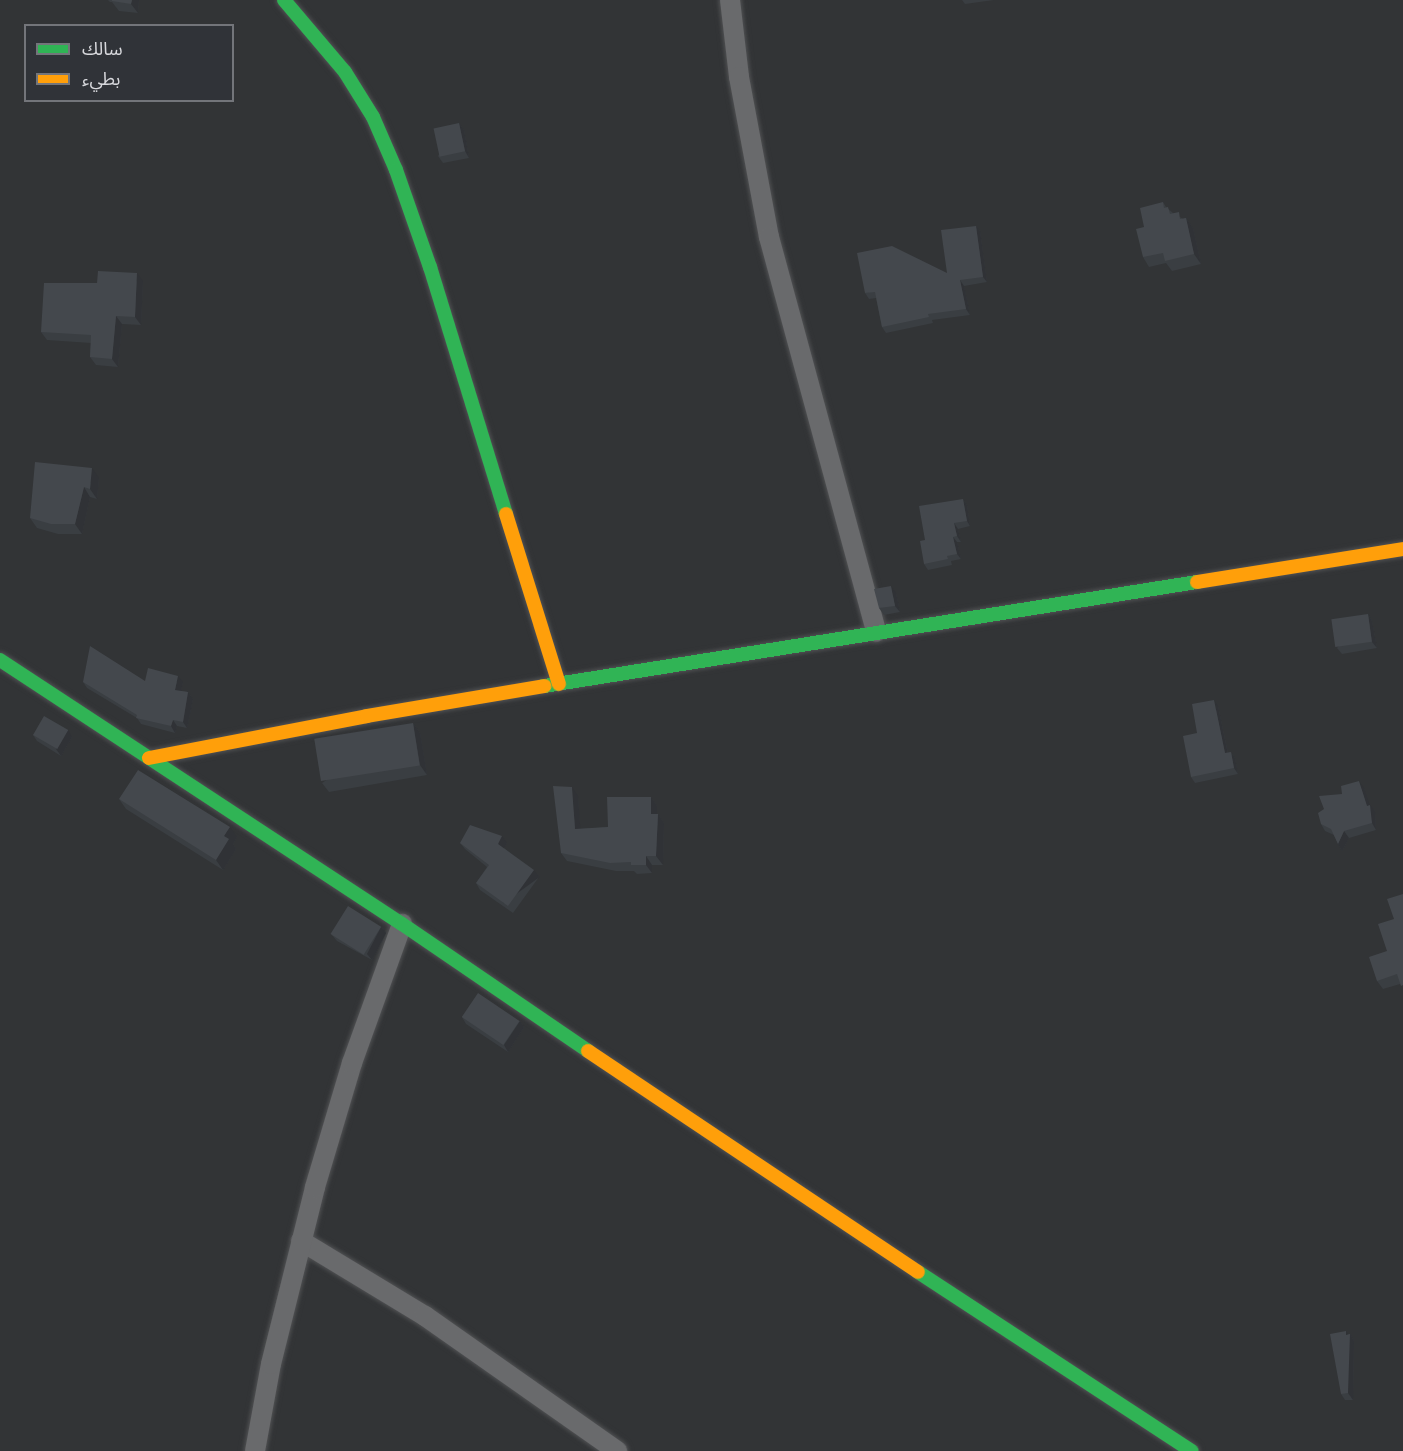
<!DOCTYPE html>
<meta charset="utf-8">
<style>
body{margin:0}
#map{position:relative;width:1403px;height:1451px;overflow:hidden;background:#323436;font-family:Bitter,"Noto Sans Arabic",serif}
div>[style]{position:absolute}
.roads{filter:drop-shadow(0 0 2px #505153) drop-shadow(0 0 2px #505153)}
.street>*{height:20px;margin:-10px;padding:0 10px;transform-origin:10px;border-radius:10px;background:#696a6c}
.fast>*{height:14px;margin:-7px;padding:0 7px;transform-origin:7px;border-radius:7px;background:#30b455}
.slow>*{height:14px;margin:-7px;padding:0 7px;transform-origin:7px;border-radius:7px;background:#ff9f0a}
.wall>*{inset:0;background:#3a3e42}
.shaded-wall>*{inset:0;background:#303236;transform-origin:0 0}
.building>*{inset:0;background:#44484d;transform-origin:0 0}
span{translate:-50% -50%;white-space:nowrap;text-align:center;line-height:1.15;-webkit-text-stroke:5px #303338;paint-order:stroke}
.legend{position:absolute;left:24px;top:24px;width:210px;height:78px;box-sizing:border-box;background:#303338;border:2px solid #73757a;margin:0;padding:8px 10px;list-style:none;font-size:18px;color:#d7d8dc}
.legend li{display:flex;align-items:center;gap:12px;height:30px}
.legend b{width:30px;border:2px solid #73757a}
</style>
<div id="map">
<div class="roads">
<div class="street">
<div style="left:730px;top:0;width:78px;rotate:83.3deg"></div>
<div style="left:739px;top:77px;width:163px;rotate:79.4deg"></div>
<div style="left:769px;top:237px;width:409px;rotate:74.8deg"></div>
<div style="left:301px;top:1241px;width:145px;rotate:31.2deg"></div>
<div style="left:425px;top:1316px;width:235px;rotate:35.1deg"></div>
<div style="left:255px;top:1451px;width:88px;rotate:-79.6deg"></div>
<div style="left:271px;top:1364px;width:182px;rotate:-76deg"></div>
<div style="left:315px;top:1187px;width:129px;rotate:-73.4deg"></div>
<div style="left:352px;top:1063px;width:148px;rotate:-70.2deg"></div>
</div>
<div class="fast">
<div style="left:284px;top:0;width:94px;rotate:49.7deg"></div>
<div style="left:345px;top:72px;width:53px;rotate:58.1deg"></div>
<div style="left:373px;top:117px;width:58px;rotate:66.5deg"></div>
<div style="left:396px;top:170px;width:103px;rotate:70.7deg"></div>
<div style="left:430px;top:267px;width:258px;rotate:72.9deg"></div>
<div style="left:0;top:660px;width:481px;rotate:33.3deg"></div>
<div style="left:402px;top:924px;width:225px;rotate:34.3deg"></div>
<div style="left:544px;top:686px;width:661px;rotate:-9.05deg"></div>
<div style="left:918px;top:1272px;width:327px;rotate:33.2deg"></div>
</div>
<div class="slow">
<div style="left:506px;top:514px;width:178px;rotate:72.7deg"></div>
<div style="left:1197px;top:582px;width:209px;rotate:-9.1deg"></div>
<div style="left:149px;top:758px;width:222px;rotate:-10.9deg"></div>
<div style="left:367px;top:716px;width:180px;rotate:-9.6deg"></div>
<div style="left:588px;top:1051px;width:397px;rotate:33.8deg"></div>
</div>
</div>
<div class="wall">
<div style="clip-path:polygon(108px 0,139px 0,138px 13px,119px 11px,112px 2px,110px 2px)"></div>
<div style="clip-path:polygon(962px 0,994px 0,965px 4px)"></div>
<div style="clip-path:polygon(459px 123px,464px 130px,469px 158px,443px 163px,438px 156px)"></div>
<div style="clip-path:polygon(1163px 202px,1166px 207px,1173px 213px,1183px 219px,1186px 218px,1193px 228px,1201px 264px,1172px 271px,1166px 263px,1149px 267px,1143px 257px,1144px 227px)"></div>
<div style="clip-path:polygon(976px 226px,980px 231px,987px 282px,964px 286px,970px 315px,932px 320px,933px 323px,886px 333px,882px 327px,876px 298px,869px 299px,865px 293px,947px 273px)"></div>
<div style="clip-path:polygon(143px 281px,141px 325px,122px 324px,118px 367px,96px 365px,90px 357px,91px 343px,47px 340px,41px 332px,97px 283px)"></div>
<div style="clip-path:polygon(99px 478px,97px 499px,90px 497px,82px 534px,58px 534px,37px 528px,30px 518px)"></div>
<div style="clip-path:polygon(963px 499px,967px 505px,970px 526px,958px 529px,961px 542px,957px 542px,961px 559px,951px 561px,952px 565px,928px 570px,924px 564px,925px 540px)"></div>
<div style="clip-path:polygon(896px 593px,900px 612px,884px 615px,879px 608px)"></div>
<div style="clip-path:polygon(1368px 614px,1372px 621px,1377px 648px,1342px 654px,1337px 648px)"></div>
<div style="clip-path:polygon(145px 681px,183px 682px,181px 691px,188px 692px,193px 699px,187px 728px,177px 726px,175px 733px,141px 724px,137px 718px,87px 688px,83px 682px)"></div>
<div style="clip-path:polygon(1218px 706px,1228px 753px,1231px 752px,1235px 758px,1238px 774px,1195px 783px,1191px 777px,1197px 733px)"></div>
<div style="clip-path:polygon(413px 723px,420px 733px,427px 775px,329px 792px,322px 783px)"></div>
<div style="clip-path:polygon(33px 735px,72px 737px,61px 756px,37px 741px)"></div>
<div style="clip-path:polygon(1364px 788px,1369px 805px,1375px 811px,1376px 830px,1349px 838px,1342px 851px,1338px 844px,1334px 835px,1325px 831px,1321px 824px,1324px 809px,1342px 794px)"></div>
<div style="clip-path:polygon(578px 796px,580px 829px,608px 827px,651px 797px,657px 806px,657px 814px,658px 814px,664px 823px,663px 865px,652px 865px,652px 873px,637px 874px,634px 871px,616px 871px,567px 861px,561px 853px)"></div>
<div style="clip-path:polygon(119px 799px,237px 837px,233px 844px,236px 849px,223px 870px,126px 809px)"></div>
<div style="clip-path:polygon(460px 843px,507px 843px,504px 848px,539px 877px,513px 913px,480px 890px,476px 883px,487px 867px,465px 849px)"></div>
<div style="clip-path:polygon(1403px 894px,1400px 984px,1383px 989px,1377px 981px,1387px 951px,1394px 919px)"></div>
<div style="clip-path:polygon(381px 927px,386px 933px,372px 960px,337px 941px,332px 935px)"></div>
<div style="clip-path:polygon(462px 1017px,520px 1021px,524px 1027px,508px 1052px,466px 1024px)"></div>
<div style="clip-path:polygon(1348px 1334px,1350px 1334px,1354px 1341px,1353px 1400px,1345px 1400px,1341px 1394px)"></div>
</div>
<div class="shaded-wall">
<div style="clip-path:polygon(132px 0,139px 0,138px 13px,131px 4px)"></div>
<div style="clip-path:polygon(459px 123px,464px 130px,469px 158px,465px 151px)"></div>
<div style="clip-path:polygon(1186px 218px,1193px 228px,1201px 264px,1194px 254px)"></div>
<div style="clip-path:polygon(976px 226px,980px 231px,987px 282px,983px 277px)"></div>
<div style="clip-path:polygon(137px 273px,143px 281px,141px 325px,135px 317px)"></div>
<div style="clip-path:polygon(960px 280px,964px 286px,970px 315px,966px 309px)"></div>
<div style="clip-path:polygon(116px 316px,122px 324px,118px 367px,112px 359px)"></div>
<div style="clip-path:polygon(92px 468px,99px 478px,97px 499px,90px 489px)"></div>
<div style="clip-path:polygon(84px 487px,90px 497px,82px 534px,75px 524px)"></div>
<div style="clip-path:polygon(963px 499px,967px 505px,970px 526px,967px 521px)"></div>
<div style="clip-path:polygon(954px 523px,958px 529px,961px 542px,957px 536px)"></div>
<div style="clip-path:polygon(953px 537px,957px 542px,961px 559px,957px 554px)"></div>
<div style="clip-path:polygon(891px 586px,896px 593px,900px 612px,895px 606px)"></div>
<div style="clip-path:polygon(1368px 614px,1372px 621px,1377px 648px,1372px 642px)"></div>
<div style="clip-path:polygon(178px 676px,183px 682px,180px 696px,175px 690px)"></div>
<div style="clip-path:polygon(188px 692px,193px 699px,187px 728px,183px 722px)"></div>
<div style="clip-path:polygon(1214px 700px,1218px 706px,1229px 759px,1225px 753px)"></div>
<div style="clip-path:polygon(173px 720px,177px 726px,175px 733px,171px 726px)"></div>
<div style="clip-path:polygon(413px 723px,420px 733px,427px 775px,420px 765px)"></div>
<div style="clip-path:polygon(68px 730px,72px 737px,61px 756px,56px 749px)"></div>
<div style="clip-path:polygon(1231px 752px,1235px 758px,1238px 774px,1234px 768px)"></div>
<div style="clip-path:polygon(1359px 781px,1364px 788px,1371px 809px,1370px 805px,1375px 811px,1376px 830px,1372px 823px)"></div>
<div style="clip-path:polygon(572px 787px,578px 796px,581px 838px,575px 829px)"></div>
<div style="clip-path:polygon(651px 797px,657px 806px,657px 823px,651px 814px)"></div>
<div style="clip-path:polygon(658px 814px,664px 823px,663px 865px,656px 856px)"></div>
<div style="clip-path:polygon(230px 827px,237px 837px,233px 844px,236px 849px,223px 870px,216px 860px,224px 836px)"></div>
<div style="clip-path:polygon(1344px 831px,1349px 838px,1342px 851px,1338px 844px)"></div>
<div style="clip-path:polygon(502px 836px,507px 843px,503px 850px,498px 844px)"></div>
<div style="clip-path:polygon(646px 856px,652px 865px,652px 873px,646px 865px)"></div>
<div style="left:534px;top:870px;width:9px;height:44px;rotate:54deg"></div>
<div style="clip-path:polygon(381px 927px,386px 933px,372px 960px,367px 954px)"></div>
<div style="clip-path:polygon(520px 1021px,524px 1027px,508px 1052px,504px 1045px)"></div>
<div style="clip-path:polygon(1346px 1331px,1350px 1337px,1350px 1334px,1354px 1341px,1353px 1400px,1348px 1393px)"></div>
</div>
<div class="building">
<div style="clip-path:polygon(112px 0,132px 0,131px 4px,112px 1px)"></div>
<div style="left:459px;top:123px;width:29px;height:26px;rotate:78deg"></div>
<div style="clip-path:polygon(1163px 202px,1164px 208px,1168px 207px,1170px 214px,1179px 212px,1180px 219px,1186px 218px,1194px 254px,1165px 261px,1163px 253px,1143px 257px,1136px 229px,1144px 227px,1140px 208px)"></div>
<div style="clip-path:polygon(976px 226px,983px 277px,960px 280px,966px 309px,928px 314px,929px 317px,882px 327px,875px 292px,865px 293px,857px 253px,892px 246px,947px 273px,941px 230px)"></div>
<div style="clip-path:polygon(98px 271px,137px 273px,135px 317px,116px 316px,112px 359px,90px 357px,91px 335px,41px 332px,44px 283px,97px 283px)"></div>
<div style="clip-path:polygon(35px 462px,92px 468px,90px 489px,84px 487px,75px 524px,51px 524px,30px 518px)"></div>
<div style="clip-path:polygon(963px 499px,967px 521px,954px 523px,957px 536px,953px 537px,957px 554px,947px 556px,948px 559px,924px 564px,920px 541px,925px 540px,919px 506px)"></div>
<div style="clip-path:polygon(891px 586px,895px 606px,879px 608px,874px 589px)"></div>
<div style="left:1368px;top:614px;width:28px;height:37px;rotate:82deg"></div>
<div style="clip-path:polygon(90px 646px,145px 681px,148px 668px,178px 676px,175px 690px,188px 692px,183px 722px,173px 720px,171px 726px,136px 718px,137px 715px,83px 682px)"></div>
<div style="clip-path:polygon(1214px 700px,1225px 753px,1231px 752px,1234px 768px,1191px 777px,1183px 736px,1197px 733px,1192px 704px)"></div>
<div style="left:44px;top:716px;width:28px;height:22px;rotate:30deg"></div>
<div style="left:413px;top:723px;width:43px;height:100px;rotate:81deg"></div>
<div style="clip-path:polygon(138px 770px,230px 827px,224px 836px,229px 839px,216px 860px,119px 799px)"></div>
<div style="clip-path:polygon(1359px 781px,1367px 806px,1370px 805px,1372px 823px,1344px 831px,1338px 844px,1331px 829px,1321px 824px,1318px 813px,1324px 809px,1319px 796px,1342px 794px,1341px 786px)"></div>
<div style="clip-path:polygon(553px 786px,572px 787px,575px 829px,608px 827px,607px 797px,651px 797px,651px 814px,658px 814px,656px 856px,646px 856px,646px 865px,631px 865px,631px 862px,610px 863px,561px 853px)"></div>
<div style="clip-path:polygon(470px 825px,502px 836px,498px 844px,534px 870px,508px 906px,476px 883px,489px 865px,460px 843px)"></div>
<div style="clip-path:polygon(1403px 894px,1403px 985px,1401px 986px,1397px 974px,1377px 981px,1369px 957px,1387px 951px,1378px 924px,1394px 919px,1387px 899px)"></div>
<div style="left:348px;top:906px;width:39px;height:33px;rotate:32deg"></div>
<div style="left:478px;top:993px;width:50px;height:29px;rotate:34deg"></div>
<div style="clip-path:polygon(1346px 1331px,1346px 1335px,1350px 1334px,1348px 1393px,1341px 1394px,1330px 1334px)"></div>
</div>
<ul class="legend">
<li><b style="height:8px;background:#30b455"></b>سالك</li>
<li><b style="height:8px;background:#ff9f0a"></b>بطيء</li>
</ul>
</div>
